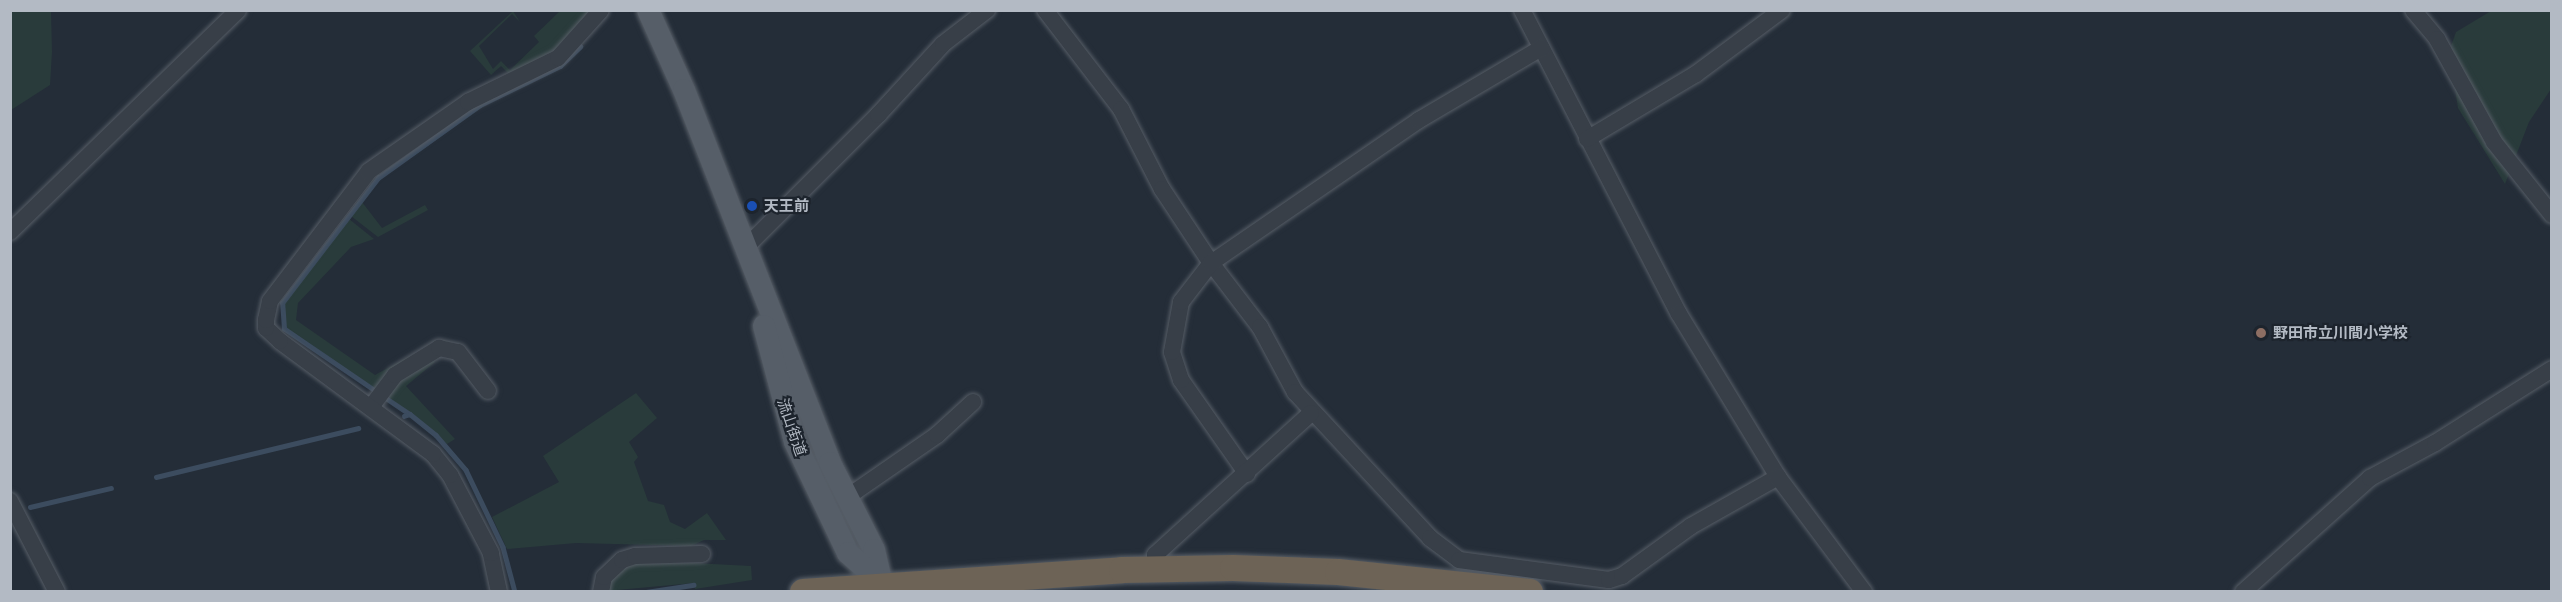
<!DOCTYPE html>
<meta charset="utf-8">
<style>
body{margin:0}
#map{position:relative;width:2562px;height:602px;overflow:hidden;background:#242d38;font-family:"Noto Sans","Noto Sans JP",sans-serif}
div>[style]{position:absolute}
.green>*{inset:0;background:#293b3b}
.stream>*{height:4.5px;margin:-2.25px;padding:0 2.25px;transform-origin:2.25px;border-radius:2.25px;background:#3c4c5f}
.roads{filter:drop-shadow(0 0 2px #565d66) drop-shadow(0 0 2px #565d66)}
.minor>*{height:16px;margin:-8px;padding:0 8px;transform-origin:8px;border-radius:8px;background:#383f48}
.major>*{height:22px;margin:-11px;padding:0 11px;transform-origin:11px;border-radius:11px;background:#565e68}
.highway>*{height:26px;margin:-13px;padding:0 13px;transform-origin:13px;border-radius:13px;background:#6d6356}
.dots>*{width:16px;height:16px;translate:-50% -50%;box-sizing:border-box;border:3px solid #1d242d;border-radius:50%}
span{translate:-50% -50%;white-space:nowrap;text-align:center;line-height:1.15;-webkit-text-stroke:4.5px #1d242d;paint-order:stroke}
.poi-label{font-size:15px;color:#b3bac4;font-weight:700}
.left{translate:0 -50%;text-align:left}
.street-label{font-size:15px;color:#b3bac4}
.frame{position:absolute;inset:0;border:12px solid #b3bac4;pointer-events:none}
</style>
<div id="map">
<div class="green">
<div style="clip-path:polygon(11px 10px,51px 11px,52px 52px,50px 85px,11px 110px)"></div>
<div style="clip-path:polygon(513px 11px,520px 22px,512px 14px,479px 46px,493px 69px,501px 61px,510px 70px,539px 42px,534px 36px,560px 11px,591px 11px,554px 54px,509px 74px,501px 66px,491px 75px,470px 51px)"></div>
<div style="clip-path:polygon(2491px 11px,2551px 11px,2551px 89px,2529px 122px,2505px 184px,2458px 108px,2449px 52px,2456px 32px)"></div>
<div style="clip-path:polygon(362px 202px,382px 228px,425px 205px,428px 210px,378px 237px,351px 216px)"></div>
<div style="clip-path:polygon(349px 219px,374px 239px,351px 247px,298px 303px,296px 320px,375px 375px,410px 356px,412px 359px,376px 389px,285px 329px,283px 304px)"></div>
<div style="clip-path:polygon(433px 359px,435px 362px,406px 386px,455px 439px,447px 444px,384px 394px,394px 380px)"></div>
<div style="clip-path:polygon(636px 393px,657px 418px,629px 442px,638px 457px,634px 462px,648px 501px,664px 505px,670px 522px,685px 529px,707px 513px,726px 540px,704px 540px,691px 546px,576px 543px,507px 549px,492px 517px,559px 482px,543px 456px)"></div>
<div style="clip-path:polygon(693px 563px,751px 566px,752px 580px,695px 589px,694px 583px,606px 591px,611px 575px,623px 564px)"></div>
</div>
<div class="stream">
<div style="left:375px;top:391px;width:110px;rotate:-145.7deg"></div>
<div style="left:284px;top:329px;width:26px;rotate:-94deg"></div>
<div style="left:282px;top:303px;width:158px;rotate:-52.5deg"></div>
<div style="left:378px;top:178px;width:125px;rotate:-35.6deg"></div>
<div style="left:480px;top:105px;width:89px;rotate:-26deg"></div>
<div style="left:560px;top:66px;width:28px;rotate:-44deg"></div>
<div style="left:383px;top:396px;width:32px;rotate:34deg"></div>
<div style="left:404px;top:416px;width:6px;rotate:-18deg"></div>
<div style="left:410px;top:414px;width:33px;rotate:39deg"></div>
<div style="left:436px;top:435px;width:46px;rotate:49.4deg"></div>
<div style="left:466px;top:470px;width:85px;rotate:64.3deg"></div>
<div style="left:503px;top:547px;width:47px;rotate:75.1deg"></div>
<div style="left:156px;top:477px;width:208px;rotate:-13.6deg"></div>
<div style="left:30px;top:507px;width:83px;rotate:-13.2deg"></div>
<div style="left:646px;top:592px;width:48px;rotate:-8.5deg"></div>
</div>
<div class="roads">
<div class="minor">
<div style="left:1045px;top:10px;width:125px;rotate:52.5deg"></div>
<div style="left:1121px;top:109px;width:90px;rotate:62.9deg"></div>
<div style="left:1162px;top:189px;width:89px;rotate:56.5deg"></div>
<div style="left:1211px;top:263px;width:81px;rotate:52.6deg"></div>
<div style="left:1260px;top:327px;width:74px;rotate:61.7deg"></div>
<div style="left:1295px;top:392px;width:199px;rotate:47.2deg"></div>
<div style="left:1430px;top:538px;width:36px;rotate:37deg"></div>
<div style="left:1459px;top:560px;width:151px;rotate:7.6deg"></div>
<div style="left:1609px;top:580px;width:14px;rotate:-17deg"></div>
<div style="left:1622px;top:576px;width:85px;rotate:-35.9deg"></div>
<div style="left:1691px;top:526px;width:100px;rotate:-29.4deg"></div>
<div style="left:1522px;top:10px;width:342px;rotate:62.7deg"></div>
<div style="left:1679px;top:314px;width:191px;rotate:58.7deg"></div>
<div style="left:1778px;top:477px;width:144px;rotate:53.2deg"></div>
<div style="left:2413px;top:10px;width:38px;rotate:50deg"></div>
<div style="left:2437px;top:39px;width:118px;rotate:61deg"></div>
<div style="left:2494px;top:142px;width:93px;rotate:51.5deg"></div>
<div style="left:1587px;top:139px;width:127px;rotate:-30.8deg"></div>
<div style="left:1696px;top:74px;width:107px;rotate:-36.7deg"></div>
<div style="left:10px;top:232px;width:318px;rotate:-44.2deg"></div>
<div style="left:744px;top:249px;width:190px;rotate:-45deg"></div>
<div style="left:878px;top:115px;width:96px;rotate:-47.5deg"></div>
<div style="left:943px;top:44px;width:56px;rotate:-37.7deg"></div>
<div style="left:371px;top:407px;width:40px;rotate:-53deg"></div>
<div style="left:395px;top:375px;width:52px;rotate:-31.5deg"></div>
<div style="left:439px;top:348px;width:19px;rotate:12deg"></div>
<div style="left:458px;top:352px;width:49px;rotate:52.4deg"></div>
<div style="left:1247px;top:474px;width:115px;rotate:-125.1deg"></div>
<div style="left:1181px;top:380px;width:29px;rotate:-108deg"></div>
<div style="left:1172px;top:352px;width:51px;rotate:-79.8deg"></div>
<div style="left:1181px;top:302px;width:49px;rotate:-52.4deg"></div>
<div style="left:1211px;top:263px;width:252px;rotate:-34.5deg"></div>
<div style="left:1419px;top:120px;width:142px;rotate:-30.5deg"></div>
<div style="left:846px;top:498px;width:111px;rotate:-34.7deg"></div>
<div style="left:937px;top:435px;width:49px;rotate:-42.5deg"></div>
<div style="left:10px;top:501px;width:102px;rotate:62.7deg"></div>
<div style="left:1156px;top:569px;width:14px;rotate:-94deg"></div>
<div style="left:1155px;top:555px;width:211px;rotate:-42.3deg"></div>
<div style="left:499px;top:592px;width:40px;rotate:-102deg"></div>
<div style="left:491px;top:553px;width:88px;rotate:-117.7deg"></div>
<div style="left:450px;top:475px;width:27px;rotate:-129deg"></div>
<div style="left:433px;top:454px;width:190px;rotate:-143.6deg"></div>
<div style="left:280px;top:341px;width:19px;rotate:-137deg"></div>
<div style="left:266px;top:328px;width:8px;rotate:-90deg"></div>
<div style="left:266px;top:320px;width:19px;rotate:-78deg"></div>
<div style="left:270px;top:301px;width:163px;rotate:-52.7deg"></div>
<div style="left:369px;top:171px;width:121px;rotate:-34.9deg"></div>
<div style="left:468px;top:102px;width:100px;rotate:-26.1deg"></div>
<div style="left:558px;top:58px;width:64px;rotate:-48.1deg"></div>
<div style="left:601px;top:592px;width:15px;rotate:-79deg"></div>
<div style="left:604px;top:577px;width:25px;rotate:-43deg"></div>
<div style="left:622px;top:560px;width:14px;rotate:-17deg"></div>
<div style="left:635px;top:556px;width:67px;rotate:-1.7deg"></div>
<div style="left:2243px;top:592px;width:171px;rotate:-41.9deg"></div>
<div style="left:2370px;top:478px;width:74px;rotate:-28.3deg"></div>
<div style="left:2435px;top:443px;width:138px;rotate:-32.3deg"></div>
</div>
<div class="major">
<div style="left:648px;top:10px;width:88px;rotate:65.8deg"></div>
<div style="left:684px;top:90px;width:401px;rotate:68.6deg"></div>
<div style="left:830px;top:463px;width:97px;rotate:63.2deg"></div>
<div style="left:874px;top:550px;width:35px;rotate:77deg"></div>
<div style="left:764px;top:326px;width:120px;rotate:75deg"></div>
<div style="left:795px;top:442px;width:123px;rotate:64.5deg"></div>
<div style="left:848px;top:553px;width:47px;rotate:42.4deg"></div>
</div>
<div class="highway">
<div style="left:803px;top:592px;width:320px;rotate:-3.9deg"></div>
<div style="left:1122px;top:570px;width:111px;rotate:-1deg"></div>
<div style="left:1233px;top:568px;width:105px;rotate:2.2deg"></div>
<div style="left:1338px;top:572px;width:193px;rotate:5.9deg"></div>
</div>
</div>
<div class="dots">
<div style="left:752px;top:206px;background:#1a4fb4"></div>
<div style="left:2261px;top:333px;background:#8d6e63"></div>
</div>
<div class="poi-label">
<span class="left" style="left:764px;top:206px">天王前</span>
<span class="left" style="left:2273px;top:333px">野田市立川間小学校</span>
</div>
<div class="street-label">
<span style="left:792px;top:427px;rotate:71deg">流山街道</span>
</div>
<div class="frame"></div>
</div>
